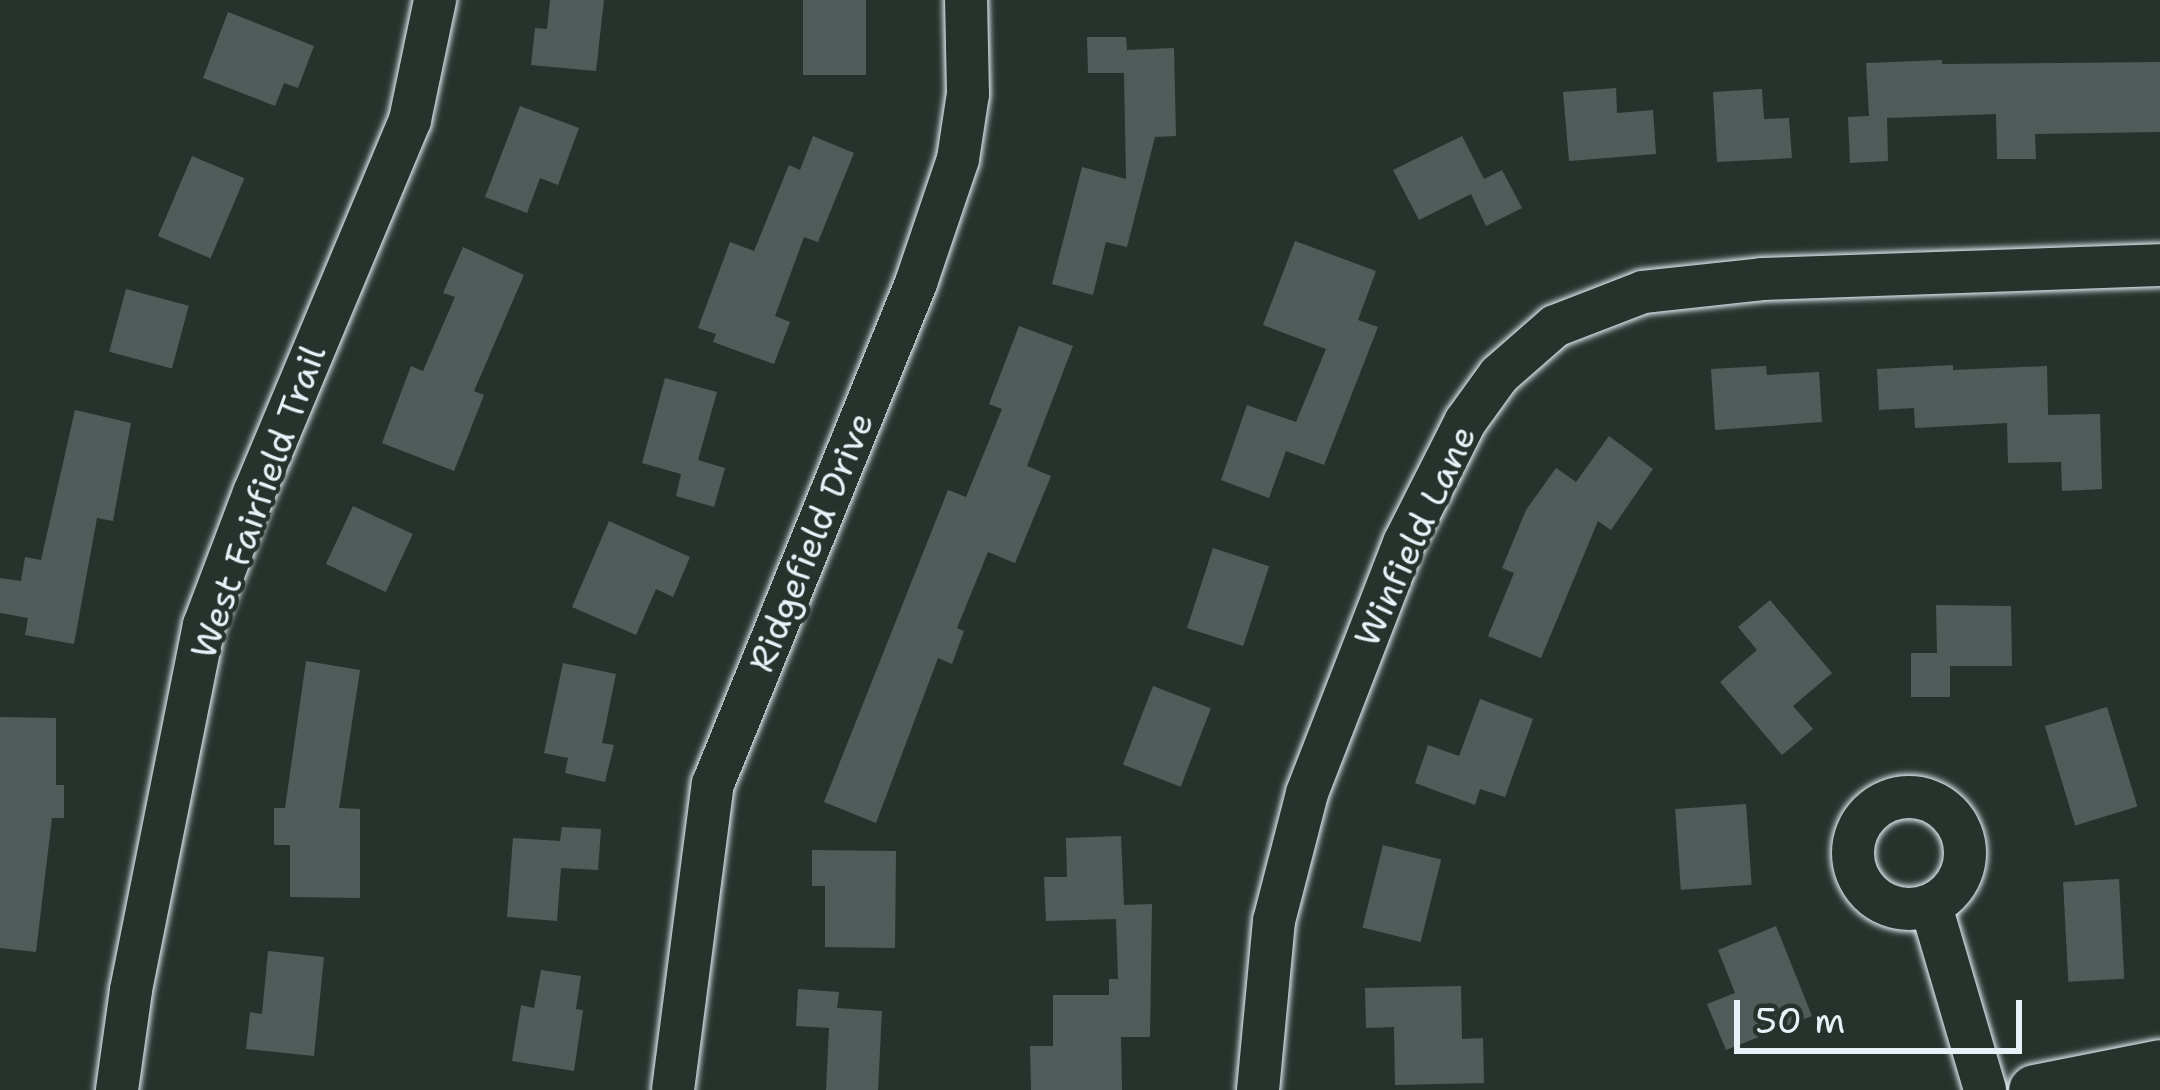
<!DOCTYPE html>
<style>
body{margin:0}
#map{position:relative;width:2160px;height:1090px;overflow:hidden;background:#26332d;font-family:"Shantell Sans",sans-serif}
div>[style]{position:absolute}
.building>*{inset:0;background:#505c59;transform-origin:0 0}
.roads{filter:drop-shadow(0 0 3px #e8f1f8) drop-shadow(0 0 3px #e8f1f8)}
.minor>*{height:42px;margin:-21px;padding:0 21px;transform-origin:21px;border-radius:21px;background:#26332d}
.minor>.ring{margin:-21px;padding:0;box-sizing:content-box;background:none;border:42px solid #26332d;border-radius:50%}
.tertiary>*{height:51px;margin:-25.5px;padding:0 25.5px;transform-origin:25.5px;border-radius:25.5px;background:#26332d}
span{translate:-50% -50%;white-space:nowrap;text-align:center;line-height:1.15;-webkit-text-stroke:9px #26332d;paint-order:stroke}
.street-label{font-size:36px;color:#e8f1f8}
.scale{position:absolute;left:1734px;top:1000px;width:288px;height:54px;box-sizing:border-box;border:6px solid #e8f1f8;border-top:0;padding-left:15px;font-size:36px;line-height:42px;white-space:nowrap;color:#e8f1f8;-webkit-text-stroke:9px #26332d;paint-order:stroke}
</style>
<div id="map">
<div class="building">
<div style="clip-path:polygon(550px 0,604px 0,596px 71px,531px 65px,535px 28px,547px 29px)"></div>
<div style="left:803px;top:0;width:63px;height:75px"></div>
<div style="clip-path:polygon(228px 12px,314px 46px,298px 88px,284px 83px,275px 106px,203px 78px)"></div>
<div style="clip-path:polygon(1087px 37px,1126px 37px,1127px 50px,1174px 48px,1176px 136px,1155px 137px,1127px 247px,1106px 242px,1093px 295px,1052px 284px,1082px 167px,1126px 179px,1124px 73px,1088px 73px)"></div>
<div style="clip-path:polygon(1942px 60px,1942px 64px,2160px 62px,2160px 132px,2035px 134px,2036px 159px,1997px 159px,1996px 114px,1887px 118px,1888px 161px,1850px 163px,1848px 117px,1869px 116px,1866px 63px)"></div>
<div style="clip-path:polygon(1616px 88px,1617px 113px,1653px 110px,1656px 154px,1569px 161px,1563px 92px)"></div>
<div style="clip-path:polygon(1762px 89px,1764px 119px,1789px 118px,1792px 158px,1717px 162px,1713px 92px)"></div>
<div style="clip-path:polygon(520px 106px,579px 128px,558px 185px,540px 178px,527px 213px,485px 197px)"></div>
<div style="clip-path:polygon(813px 136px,854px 153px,818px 242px,804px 237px,775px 316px,790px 322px,774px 364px,713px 342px,716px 334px,698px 328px,730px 242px,754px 251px,789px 165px,800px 170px)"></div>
<div style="clip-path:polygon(1462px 136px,1484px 179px,1502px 170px,1522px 208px,1486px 226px,1471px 194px,1419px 220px,1393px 170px)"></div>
<div style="left:192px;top:156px;width:57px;height:87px;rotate:23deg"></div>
<div style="clip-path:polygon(1295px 241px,1376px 271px,1358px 320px,1378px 327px,1324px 465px,1286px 451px,1269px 498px,1221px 480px,1247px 405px,1296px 422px,1326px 349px,1263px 325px)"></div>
<div style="clip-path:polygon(463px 247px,524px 275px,474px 391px,484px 395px,454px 471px,382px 443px,411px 366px,423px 371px,455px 297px,443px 293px)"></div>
<div style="left:126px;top:289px;width:65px;height:65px;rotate:15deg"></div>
<div style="clip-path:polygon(1019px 326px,1073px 346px,1027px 466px,1051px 476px,1015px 563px,988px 552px,957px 628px,964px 631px,952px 664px,938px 658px,876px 823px,824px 802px,948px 490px,966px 497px,1002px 409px,989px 404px)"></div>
<div style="clip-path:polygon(1953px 365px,1953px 370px,2047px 366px,2048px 415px,2100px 414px,2102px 489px,2062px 491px,2061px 462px,2008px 463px,2007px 423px,1915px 428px,1914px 408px,1879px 410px,1877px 369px)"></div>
<div style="clip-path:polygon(1766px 366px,1767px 375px,1819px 372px,1822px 422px,1715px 430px,1711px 369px)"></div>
<div style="clip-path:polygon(665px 378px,717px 392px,698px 460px,725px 468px,714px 507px,676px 496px,681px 474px,642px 463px)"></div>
<div style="clip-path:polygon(75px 410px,131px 423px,113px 521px,97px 518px,74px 644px,25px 635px,28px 618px,0 613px,0 578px,21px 581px,25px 557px,41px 560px)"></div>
<div style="clip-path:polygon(1609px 436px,1653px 469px,1611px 530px,1598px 521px,1541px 658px,1488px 636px,1514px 573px,1502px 568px,1526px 510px,1556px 468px,1576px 482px)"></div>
<div style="left:353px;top:506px;width:66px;height:64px;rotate:25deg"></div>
<div style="clip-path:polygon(609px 521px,690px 557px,673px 597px,656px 589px,636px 635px,572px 607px)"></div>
<div style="left:1213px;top:548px;width:59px;height:84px;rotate:18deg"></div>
<div style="clip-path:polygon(1770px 600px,1832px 673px,1793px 706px,1813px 729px,1782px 755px,1720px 682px,1757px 650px,1738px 627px)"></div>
<div style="clip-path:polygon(1936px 605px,2011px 606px,2012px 666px,1950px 666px,1950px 697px,1911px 697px,1911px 653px,1937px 653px)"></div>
<div style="clip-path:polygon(306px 661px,360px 670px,339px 808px,360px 809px,360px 898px,290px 897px,290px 845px,274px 845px,274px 808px,285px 808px)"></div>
<div style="clip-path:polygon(563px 663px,616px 674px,602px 743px,614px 745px,605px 782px,565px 773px,568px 758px,544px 753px)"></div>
<div style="left:1153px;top:686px;width:62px;height:84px;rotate:21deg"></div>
<div style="clip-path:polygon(1480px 699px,1533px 719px,1505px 797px,1480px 789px,1475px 805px,1415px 783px,1428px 745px,1459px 756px)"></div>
<div style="left:2107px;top:707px;width:104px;height:65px;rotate:73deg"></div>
<div style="clip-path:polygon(0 717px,56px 718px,56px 785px,64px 785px,64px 818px,52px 818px,36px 952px,0 948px)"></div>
<div style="left:1746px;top:804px;width:81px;height:71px;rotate:86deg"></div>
<div style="clip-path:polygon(562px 827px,601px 829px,598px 870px,561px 868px,557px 921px,507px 917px,513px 838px,560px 841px)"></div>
<div style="clip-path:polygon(1121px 836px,1124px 905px,1152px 904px,1150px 1037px,1121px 1037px,1122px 1090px,1031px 1090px,1030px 1046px,1053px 1046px,1053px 995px,1109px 995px,1109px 979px,1118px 979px,1116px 919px,1046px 921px,1044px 877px,1067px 877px,1066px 838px)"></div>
<div style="left:1383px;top:845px;width:60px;height:85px;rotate:14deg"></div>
<div style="clip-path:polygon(812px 850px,896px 851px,895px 948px,825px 947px,825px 886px,812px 886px)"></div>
<div style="left:2119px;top:879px;width:100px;height:56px;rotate:87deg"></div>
<div style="clip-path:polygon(1776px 926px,1812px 1016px,1726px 1050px,1707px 1004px,1735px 993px,1718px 950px)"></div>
<div style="clip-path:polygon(268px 951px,324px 957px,314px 1056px,246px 1049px,250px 1012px,262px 1014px)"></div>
<div style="clip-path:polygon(541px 970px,581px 976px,576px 1009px,583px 1010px,574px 1071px,512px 1061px,521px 1005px,534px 1008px)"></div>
<div style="clip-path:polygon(1461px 986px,1462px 1039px,1483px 1038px,1484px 1083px,1395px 1085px,1394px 1027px,1366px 1028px,1365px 988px)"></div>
<div style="clip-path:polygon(798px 989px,839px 992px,837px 1008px,882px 1011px,878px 1090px,826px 1090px,829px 1028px,796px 1026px)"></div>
</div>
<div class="roads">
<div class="minor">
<div class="ring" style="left:1853px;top:797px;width:70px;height:70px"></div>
<div style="left:1931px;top:906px;width:192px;rotate:73.6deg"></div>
<div style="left:117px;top:1090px;width:101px;rotate:-82deg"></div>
<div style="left:131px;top:990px;width:372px;rotate:-78.7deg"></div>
<div style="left:204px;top:625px;width:141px;rotate:-69.3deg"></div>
<div style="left:254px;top:493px;width:404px;rotate:-67.3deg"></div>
<div style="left:410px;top:120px;width:123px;rotate:-78.2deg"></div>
<div style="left:673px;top:1090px;width:309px;rotate:-82.6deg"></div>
<div style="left:713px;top:784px;width:541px;rotate:-67.94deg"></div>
<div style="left:916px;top:283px;width:131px;rotate:-71.3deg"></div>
<div style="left:958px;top:159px;width:66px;rotate:-81.3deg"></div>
<div style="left:968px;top:94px;width:94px;rotate:-91.2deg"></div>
<div style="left:1258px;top:1090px;width:170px;rotate:-84.6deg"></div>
<div style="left:1274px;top:921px;width:132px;rotate:-75.5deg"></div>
<div style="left:1307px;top:793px;width:268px;rotate:-68.8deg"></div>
<div style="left:1404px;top:543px;width:136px;rotate:-63.2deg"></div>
<div style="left:1465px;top:422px;width:58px;rotate:-54.1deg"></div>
<div style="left:1499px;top:375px;width:74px;rotate:-41.2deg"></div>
<div style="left:1555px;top:326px;width:94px;rotate:-21.1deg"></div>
<div style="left:1643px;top:292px;width:120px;rotate:-6.2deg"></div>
<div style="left:1762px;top:279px;width:398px;rotate:-2deg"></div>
</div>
<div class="tertiary">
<div style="left:2034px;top:1090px;width:128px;rotate:-11.2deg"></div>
</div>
</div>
<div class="street-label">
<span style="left:258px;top:502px;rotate:-70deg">West Fairfield Trail</span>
<span style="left:1415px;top:536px;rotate:-65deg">Winfield Lane</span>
<span style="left:811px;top:542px;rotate:-68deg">Ridgefield Drive</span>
</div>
<div class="scale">50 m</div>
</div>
